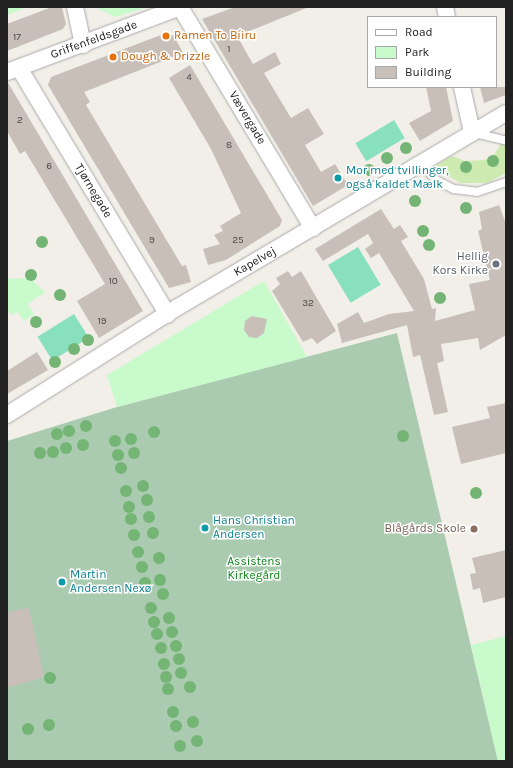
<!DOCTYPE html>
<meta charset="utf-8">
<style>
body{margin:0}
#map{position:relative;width:513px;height:768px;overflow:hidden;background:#f2efe9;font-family:Karla,sans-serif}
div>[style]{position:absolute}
.grass>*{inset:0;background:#cdebb0}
.cemetery>*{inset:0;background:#aacbaf}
.park>*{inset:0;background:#c8facc}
.pitch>*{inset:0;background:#88e0be;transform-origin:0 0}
.building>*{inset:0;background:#c7bfb8}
.roads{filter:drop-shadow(0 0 1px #a9a9a9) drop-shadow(0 0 1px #a9a9a9)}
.service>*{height:8px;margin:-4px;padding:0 4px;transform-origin:4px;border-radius:4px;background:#fff}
.minor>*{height:16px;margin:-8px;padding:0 8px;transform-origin:8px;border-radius:8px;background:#fff}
.trees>*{width:12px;height:12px;margin:-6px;border-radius:50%;background:#74b475}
.dots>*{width:11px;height:11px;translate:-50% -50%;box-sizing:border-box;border:2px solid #fff;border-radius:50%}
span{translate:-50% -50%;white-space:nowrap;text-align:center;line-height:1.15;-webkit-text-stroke:3px #fff;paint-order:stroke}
.number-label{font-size:10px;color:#4b4948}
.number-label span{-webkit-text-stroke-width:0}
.food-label{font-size:12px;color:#c56008}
.left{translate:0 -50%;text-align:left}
.street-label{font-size:12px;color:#222}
.culture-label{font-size:12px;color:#0d838f}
.worship-label{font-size:12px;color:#5b616d}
.right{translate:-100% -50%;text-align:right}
.education-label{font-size:12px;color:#785e54}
.park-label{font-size:12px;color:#0c8416}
.frame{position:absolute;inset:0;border:8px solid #222;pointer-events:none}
.legend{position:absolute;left:367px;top:16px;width:130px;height:72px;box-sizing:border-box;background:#fff;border:1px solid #a7a7a7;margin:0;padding:5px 7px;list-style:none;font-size:12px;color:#222}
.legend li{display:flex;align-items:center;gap:8px;height:20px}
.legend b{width:20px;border:1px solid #a7a7a7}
</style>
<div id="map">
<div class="grass">
<div style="clip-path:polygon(502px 142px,506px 143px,506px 173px,487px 183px,460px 183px,434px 167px,452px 156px,465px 161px,484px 160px,494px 155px)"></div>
</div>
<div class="cemetery">
<div style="clip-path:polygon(397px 333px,498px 761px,7px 761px,7px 441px,117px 407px)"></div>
</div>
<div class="park">
<div style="clip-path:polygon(7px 7px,23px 7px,23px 9px,7px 15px)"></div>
<div style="clip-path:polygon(95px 7px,148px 7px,115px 17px)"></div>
<div style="clip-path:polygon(30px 278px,45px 292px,28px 304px,34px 314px,24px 321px,18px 312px,11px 315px,7px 309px,7px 279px)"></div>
<div style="clip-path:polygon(264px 281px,307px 357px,117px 407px,107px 375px)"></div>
<div style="clip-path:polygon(506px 636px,506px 761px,498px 761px,471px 645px)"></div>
</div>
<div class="pitch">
<div style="left:394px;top:120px;width:21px;height:45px;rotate:59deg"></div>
<div style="left:358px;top:247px;width:44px;height:35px;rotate:59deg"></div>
<div style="left:74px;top:314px;width:28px;height:43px;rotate:58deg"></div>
</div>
<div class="building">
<div style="clip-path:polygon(52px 7px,62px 7px,66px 24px,63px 29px,7px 51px,7px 24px)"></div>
<div style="clip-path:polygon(235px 7px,309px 7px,237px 36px,253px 64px,275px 52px,281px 64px,264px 73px,291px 118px,308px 108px,324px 134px,305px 145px,321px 172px,335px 164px,348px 185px,313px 206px,202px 19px)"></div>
<div style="clip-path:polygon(166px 33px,174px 36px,183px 53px,84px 92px,90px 102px,86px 105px,182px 266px,186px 265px,191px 282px,169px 288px,48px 85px,51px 77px)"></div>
<div style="clip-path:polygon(190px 65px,282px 220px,280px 226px,226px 260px,208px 265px,203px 249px,220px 244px,214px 235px,223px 231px,220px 226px,241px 213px,211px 149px,169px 78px)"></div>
<div style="clip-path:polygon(7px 81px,143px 311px,99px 338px,77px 301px,105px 284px,25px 151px,20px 154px,7px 131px)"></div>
<div style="clip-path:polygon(426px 87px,446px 87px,453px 121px,420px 141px,409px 123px,431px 111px)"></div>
<div style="clip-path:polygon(480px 87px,506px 87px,506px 95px,484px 103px)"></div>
<div style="clip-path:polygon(499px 205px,506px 224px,506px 335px,480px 350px,478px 338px,441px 344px,444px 361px,437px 363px,448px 412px,434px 415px,420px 355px,413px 357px,407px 325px,342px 343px,337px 324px,358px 312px,364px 323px,389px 314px,414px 311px,379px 253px,371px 258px,365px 249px,373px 243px,368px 234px,323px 261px,315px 249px,381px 209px,394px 229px,400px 225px,408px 237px,401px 241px,424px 279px,432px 309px,436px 308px,435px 321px,475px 310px,469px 284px,490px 280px,478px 231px,482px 229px,479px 212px)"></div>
<div style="clip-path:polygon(288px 271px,292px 277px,301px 271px,336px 331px,317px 344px,312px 338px,303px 342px,272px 291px,280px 284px,276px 278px)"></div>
<div style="clip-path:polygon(252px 316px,267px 319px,264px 333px,257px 338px,249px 337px,244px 330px,245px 321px)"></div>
<div style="clip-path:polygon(37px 352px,48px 370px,7px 394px,7px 371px)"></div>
<div style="clip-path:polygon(506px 403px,506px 453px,461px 464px,452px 427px,490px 418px,487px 407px)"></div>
<div style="clip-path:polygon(506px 550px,506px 597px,483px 603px,480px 588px,473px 590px,470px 574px,476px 573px,472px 558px)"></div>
<div style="clip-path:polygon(29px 608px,44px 677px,11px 687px,7px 685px,7px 612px)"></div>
</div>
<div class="roads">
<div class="service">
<div style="left:475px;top:133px;width:32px;rotate:14deg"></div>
<div style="left:421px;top:163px;width:23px;rotate:49deg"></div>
<div style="left:436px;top:180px;width:20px;rotate:27deg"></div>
<div style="left:454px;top:189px;width:23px;rotate:7deg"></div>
<div style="left:477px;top:192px;width:31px;rotate:-19deg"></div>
</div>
<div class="minor">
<div style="left:75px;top:7px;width:39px;rotate:78deg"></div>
<div style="left:180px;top:7px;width:258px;rotate:59deg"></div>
<div style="left:445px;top:7px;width:10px;rotate:79deg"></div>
<div style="left:19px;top:68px;width:288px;rotate:58.9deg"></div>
<div style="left:7px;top:72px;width:186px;rotate:-20.5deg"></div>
<div style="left:462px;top:87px;width:46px;rotate:77.5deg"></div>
<div style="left:7px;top:415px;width:202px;rotate:-32.3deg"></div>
<div style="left:178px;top:307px;width:381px;rotate:-30.6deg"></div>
</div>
</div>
<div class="trees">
<div style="left:406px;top:148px"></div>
<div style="left:387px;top:158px"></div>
<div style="left:493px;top:161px"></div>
<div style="left:466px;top:167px"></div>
<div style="left:369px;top:170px"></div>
<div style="left:415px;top:201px"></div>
<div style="left:466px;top:208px"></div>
<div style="left:423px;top:231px"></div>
<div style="left:42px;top:242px"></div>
<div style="left:429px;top:245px"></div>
<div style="left:31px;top:275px"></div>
<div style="left:60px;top:295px"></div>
<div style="left:440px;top:298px"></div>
<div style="left:36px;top:322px"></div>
<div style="left:88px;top:340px"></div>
<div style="left:74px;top:349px"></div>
<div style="left:55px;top:362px"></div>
<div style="left:86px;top:426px"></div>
<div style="left:69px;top:431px"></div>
<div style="left:154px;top:432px"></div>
<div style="left:57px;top:434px"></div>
<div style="left:403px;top:436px"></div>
<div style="left:131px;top:439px"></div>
<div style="left:115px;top:441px"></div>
<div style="left:83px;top:445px"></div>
<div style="left:66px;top:448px"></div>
<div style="left:53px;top:452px"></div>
<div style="left:40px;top:453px"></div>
<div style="left:134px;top:453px"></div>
<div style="left:118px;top:455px"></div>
<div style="left:121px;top:468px"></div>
<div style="left:143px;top:486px"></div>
<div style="left:126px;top:491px"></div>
<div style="left:476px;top:493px"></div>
<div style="left:147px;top:500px"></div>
<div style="left:129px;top:507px"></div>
<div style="left:149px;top:517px"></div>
<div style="left:131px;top:519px"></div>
<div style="left:153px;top:533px"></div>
<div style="left:134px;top:535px"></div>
<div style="left:138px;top:552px"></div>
<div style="left:159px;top:558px"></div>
<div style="left:142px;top:567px"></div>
<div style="left:160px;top:580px"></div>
<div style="left:145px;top:583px"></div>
<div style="left:163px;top:594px"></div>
<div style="left:151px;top:608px"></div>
<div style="left:169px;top:618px"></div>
<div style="left:154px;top:622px"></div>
<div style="left:172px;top:632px"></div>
<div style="left:157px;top:634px"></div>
<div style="left:176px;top:646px"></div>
<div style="left:161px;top:648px"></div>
<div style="left:179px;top:659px"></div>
<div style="left:164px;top:664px"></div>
<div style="left:181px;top:673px"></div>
<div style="left:166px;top:677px"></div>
<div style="left:50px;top:678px"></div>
<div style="left:190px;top:687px"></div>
<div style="left:168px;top:689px"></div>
<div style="left:173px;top:712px"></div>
<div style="left:193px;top:722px"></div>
<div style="left:49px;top:725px"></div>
<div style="left:176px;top:726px"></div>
<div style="left:28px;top:729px"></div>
<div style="left:197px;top:741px"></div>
<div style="left:180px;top:746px"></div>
</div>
<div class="dots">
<div style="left:166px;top:36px;background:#e8710a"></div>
<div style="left:113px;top:57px;background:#e8710a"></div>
<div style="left:338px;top:178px;background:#0f9aa8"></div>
<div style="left:496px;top:264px;background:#6b7280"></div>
<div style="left:205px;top:528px;background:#0f9aa8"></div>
<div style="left:474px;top:529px;background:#8d6e63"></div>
<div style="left:62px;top:582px;background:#0f9aa8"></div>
</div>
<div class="number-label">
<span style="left:17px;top:38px">17</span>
<span style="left:229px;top:50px">1</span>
<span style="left:189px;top:78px">4</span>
<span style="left:20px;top:121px">2</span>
<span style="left:229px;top:146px">8</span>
<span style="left:49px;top:167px">6</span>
<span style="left:152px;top:241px">9</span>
<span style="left:238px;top:241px">25</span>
<span style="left:113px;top:282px">10</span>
<span style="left:308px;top:304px">32</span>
<span style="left:102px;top:322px">19</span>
</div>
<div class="food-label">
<span class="left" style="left:174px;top:36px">Ramen To Bíiru</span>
<span class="left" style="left:121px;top:57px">Dough &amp; Drizzle</span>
</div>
<div class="street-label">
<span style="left:94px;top:40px;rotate:-20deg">Griffenfeldsgade</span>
<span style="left:247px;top:118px;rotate:59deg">Vævergade</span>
<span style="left:93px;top:191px;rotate:59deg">Tjørnegade</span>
<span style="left:255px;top:262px;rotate:-30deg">Kapelvej</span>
</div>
<div class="culture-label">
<span class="left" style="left:346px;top:178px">Mor med tvillinger,<br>også kaldet Mælk</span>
<span class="left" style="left:213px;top:528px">Hans Christian<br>Andersen</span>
<span class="left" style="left:70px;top:582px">Martin<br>Andersen Nexø</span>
</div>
<div class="worship-label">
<span class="right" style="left:488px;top:264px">Hellig<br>Kors Kirke</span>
</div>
<div class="education-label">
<span class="right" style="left:466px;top:529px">Blågårds Skole</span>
</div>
<div class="park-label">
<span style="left:254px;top:569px">Assistens<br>Kirkegård</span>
</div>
<div class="frame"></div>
<ul class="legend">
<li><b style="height:5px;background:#fff"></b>Road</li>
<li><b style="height:11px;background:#c8facc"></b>Park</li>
<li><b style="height:11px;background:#c7bfb8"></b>Building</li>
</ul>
</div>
